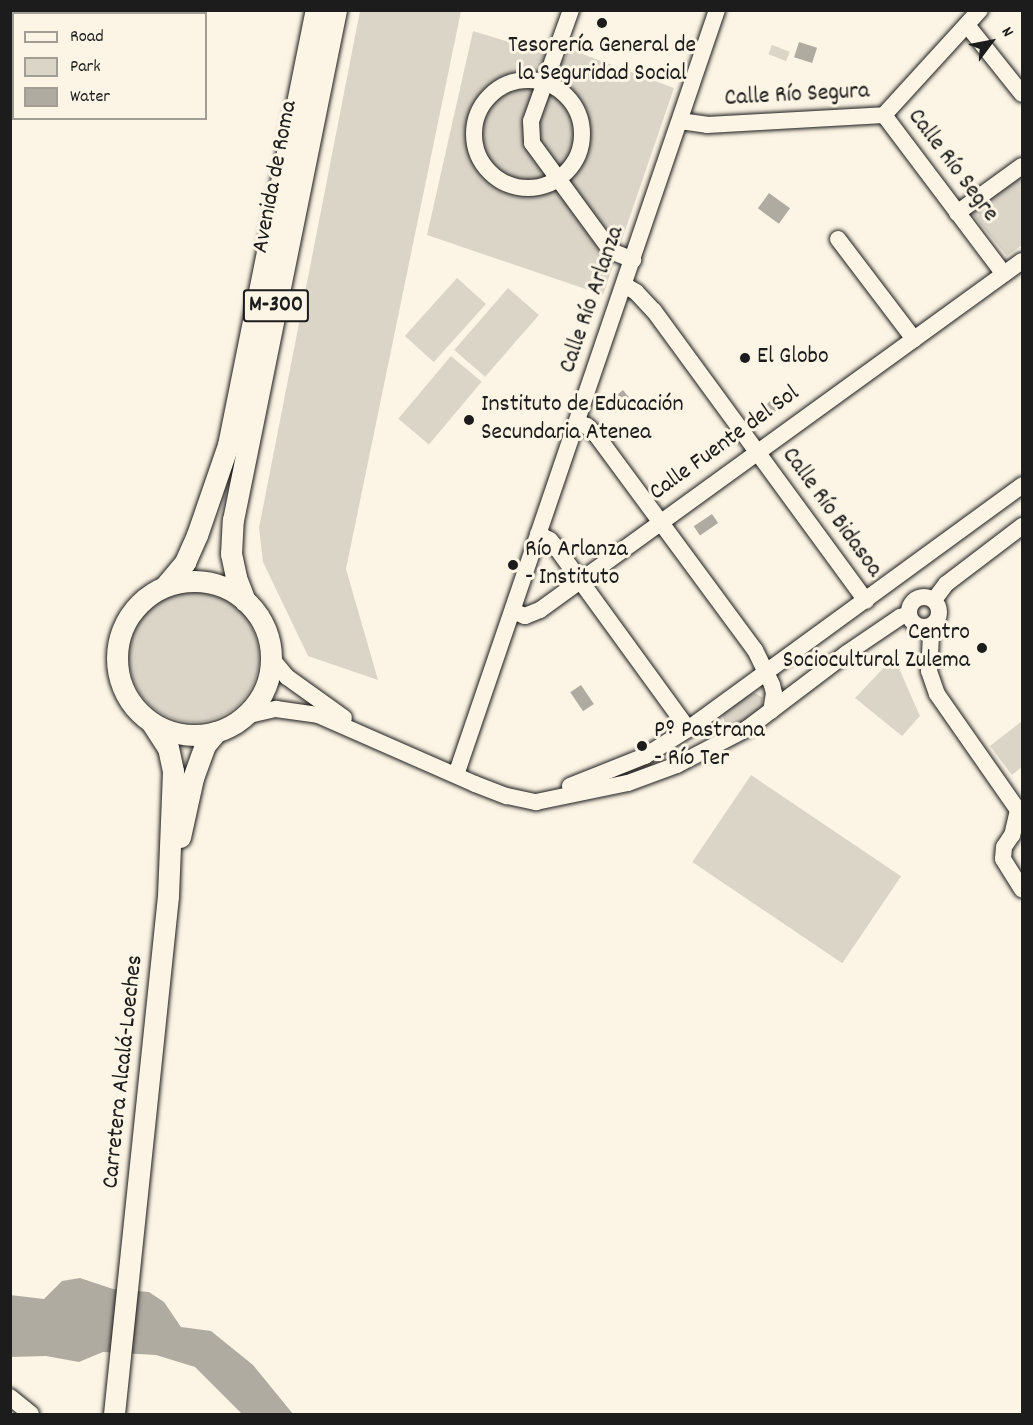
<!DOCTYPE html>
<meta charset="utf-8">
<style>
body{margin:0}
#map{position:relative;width:1033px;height:1425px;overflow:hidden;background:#fcf5e5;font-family:Dekko,sans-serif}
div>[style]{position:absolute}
.green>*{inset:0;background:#dbd5c8;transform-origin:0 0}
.round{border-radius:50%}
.water>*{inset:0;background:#b0aba1;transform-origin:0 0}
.roads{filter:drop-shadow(0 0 2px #1c1c1c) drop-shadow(0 0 2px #1c1c1c)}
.minor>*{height:16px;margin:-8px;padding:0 8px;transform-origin:8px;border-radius:8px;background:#fcf5e5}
.minor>.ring{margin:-8px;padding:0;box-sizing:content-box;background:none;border:16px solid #fcf5e5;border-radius:50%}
.major>*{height:21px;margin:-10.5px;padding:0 10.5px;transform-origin:10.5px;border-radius:10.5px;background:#fcf5e5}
.major>.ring{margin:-10.5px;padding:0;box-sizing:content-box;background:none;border:21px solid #fcf5e5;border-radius:50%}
.dots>*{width:16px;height:16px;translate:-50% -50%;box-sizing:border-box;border:3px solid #fcf5e5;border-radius:50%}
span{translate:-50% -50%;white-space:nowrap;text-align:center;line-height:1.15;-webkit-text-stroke:6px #fcf5e5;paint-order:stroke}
.shield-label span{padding:2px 4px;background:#fcf5e5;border:2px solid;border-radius:4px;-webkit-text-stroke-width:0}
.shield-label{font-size:22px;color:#1c1c1c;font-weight:700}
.poi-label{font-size:24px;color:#1c1c1c}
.left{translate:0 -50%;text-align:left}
.right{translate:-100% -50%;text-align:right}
.street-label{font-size:24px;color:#1c1c1c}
.frame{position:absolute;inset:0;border:12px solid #1c1c1c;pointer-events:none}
.legend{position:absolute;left:12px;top:12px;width:195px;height:108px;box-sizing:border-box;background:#fcf5e5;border:2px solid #a29e95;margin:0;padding:8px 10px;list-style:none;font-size:18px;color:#1c1c1c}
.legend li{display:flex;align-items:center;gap:12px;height:30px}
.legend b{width:30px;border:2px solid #a29e95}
.north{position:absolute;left:961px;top:12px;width:60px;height:60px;-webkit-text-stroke:4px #fcf5e5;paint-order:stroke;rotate:58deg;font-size:16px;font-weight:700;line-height:24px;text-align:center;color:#1c1c1c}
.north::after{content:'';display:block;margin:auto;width:21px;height:27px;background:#1c1c1c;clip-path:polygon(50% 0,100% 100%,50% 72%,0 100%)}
</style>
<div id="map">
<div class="green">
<div style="clip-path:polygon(360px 11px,461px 11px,346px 569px,378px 680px,308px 656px,263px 562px,259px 528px)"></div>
<div style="clip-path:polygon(473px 31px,565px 59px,569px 49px,674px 88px,603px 295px,427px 235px)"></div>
<div style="left:772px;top:45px;width:19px;height:10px;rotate:21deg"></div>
<div style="clip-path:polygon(1022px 173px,1022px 245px,1007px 256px,968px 209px)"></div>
<div style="left:457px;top:278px;width:39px;height:78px;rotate:42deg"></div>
<div style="left:508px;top:288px;width:41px;height:82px;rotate:41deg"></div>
<div style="left:451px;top:356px;width:40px;height:82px;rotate:40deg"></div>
<div class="round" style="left:129px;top:592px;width:130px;height:130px"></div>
<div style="clip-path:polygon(894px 657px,920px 716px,902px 736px,855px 698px)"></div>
<div style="clip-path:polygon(755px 693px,763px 698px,761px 710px,735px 727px,725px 724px,723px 716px,725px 711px,747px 695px)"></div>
<div style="clip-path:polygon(1022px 721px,1022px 767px,1012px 775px,990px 746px)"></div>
<div style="left:751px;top:775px;width:181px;height:105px;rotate:34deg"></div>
</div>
<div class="water">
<div style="left:799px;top:42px;width:19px;height:16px;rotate:18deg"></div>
<div style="left:769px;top:193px;width:26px;height:19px;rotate:36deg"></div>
<div style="left:623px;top:390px;width:13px;height:21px;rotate:51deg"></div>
<div style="left:776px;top:395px;width:11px;height:23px;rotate:45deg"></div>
<div style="left:712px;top:514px;width:11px;height:22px;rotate:56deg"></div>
<div style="left:581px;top:685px;width:23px;height:13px;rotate:56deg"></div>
<div style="clip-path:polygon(80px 1278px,113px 1289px,149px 1292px,164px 1302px,181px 1327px,211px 1331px,253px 1365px,293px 1414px,242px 1414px,195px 1367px,156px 1355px,103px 1352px,79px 1362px,46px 1356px,11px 1357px,10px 1295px,44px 1299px,62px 1281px)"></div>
</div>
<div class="roads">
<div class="minor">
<div style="left:571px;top:10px;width:118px;rotate:109.8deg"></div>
<div style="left:531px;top:121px;width:22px;rotate:87deg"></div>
<div style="left:532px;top:143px;width:134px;rotate:53.8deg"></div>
<div style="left:611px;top:251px;width:24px;rotate:22deg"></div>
<div style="left:967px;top:25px;width:88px;rotate:51.4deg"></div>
<div class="ring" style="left:474px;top:80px;width:92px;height:92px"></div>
<div style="left:884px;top:115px;width:199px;rotate:53deg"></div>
<div style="left:680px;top:121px;width:27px;rotate:8deg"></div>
<div style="left:707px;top:125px;width:177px;rotate:-3.2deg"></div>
<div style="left:884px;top:115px;width:142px;rotate:-47.6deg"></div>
<div style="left:957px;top:213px;width:80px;rotate:-35.9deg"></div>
<div style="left:838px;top:239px;width:126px;rotate:52.8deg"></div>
<div style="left:624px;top:285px;width:14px;rotate:30deg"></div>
<div style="left:636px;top:292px;width:26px;rotate:47deg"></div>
<div style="left:654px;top:311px;width:359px;rotate:53.8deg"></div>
<div style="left:577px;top:422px;width:11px;rotate:22deg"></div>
<div style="left:587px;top:426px;width:14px;rotate:45deg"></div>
<div style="left:597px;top:436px;width:266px;rotate:53.6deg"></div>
<div style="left:755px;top:650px;width:39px;rotate:64deg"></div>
<div style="left:772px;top:685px;width:8px;rotate:76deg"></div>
<div style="left:774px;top:693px;width:18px;rotate:99deg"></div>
<div style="left:538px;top:534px;width:13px;rotate:27deg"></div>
<div style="left:550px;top:540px;width:13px;rotate:51deg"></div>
<div style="left:558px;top:550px;width:221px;rotate:54deg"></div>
<div class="ring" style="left:909px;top:597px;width:14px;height:14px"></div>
<div style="left:934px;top:600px;width:20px;rotate:-53deg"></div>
<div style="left:946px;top:584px;width:96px;rotate:-37.3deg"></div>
<div style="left:513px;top:611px;width:13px;rotate:23deg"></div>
<div style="left:525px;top:616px;width:16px;rotate:-22deg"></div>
<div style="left:540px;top:610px;width:595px;rotate:-35.91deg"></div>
<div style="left:928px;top:627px;width:9px;rotate:69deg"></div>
<div style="left:931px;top:635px;width:36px;rotate:93deg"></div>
<div style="left:929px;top:671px;width:24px;rotate:71deg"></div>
<div style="left:937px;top:694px;width:141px;rotate:55.1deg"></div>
<div style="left:1018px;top:810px;width:26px;rotate:103deg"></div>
<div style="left:1012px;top:835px;width:14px;rotate:124deg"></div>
<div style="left:1004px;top:847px;width:12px;rotate:95deg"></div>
<div style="left:1003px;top:859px;width:36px;rotate:58deg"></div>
<div style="left:271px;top:658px;width:25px;rotate:50deg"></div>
<div style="left:287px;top:677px;width:70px;rotate:35.7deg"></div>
<div style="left:245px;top:716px;width:32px;rotate:-13deg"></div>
<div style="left:276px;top:709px;width:42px;rotate:8.1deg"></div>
<div style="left:318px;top:715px;width:171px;rotate:23.7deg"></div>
<div style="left:475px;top:784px;width:34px;rotate:21deg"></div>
<div style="left:507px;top:796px;width:30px;rotate:12deg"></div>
<div style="left:536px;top:802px;width:94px;rotate:-11.7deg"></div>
<div style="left:628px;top:783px;width:52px;rotate:-20.2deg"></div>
<div style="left:677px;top:765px;width:80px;rotate:-27.5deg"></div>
<div style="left:748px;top:728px;width:124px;rotate:-37.1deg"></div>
<div style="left:847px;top:653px;width:64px;rotate:-34.2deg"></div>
<div style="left:900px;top:617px;width:9px;rotate:-18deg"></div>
<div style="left:456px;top:775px;width:808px;rotate:-71.16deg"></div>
<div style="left:570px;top:786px;width:81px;rotate:-21.8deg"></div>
<div style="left:645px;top:756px;width:51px;rotate:-32.1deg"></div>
<div style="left:688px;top:729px;width:414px;rotate:-36.1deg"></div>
<div style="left:10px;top:1397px;width:27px;rotate:39deg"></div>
</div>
<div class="major">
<div class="ring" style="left:117px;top:581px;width:133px;height:133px"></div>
<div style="left:166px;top:585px;width:30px;rotate:-50deg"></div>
<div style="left:185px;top:562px;width:30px;rotate:-66deg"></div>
<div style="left:197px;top:535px;width:95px;rotate:-71deg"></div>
<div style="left:228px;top:445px;width:444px;rotate:-78.6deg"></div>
<div style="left:245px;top:601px;width:26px;rotate:-111deg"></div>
<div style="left:236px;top:577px;width:24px;rotate:-102deg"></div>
<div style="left:231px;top:554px;width:34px;rotate:-87deg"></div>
<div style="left:233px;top:520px;width:520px;rotate:-78.58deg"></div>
<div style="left:180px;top:837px;width:60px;rotate:-77.6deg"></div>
<div style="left:193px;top:778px;width:35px;rotate:-70deg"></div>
<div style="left:205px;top:745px;width:17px;rotate:-50deg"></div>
<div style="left:114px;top:1414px;width:521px;rotate:-84.05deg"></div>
<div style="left:168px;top:896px;width:125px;rotate:-87.7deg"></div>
<div style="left:173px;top:771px;width:24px;rotate:-102deg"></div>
<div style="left:168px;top:748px;width:30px;rotate:-123deg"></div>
</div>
</div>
<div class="dots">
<div style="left:602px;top:23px;background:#1c1c1c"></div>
<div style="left:745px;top:358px;background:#1c1c1c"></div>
<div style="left:469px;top:420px;background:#1c1c1c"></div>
<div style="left:513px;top:565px;background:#1c1c1c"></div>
<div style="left:982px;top:648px;background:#1c1c1c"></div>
<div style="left:642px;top:746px;background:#1c1c1c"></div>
</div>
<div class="shield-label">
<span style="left:276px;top:306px">M-300</span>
</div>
<div class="poi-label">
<span style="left:602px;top:61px">Tesorería General de<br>la Seguridad Social</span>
<span class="left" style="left:757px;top:358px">El Globo</span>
<span class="left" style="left:481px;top:420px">Instituto de Educación<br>Secundaria Atenea</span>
<span class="left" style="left:525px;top:565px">Río Arlanza<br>- Instituto</span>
<span class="right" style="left:970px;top:648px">Centro<br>Sociocultural Zulema</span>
<span class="left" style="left:654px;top:746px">Pº Pastrana<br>- Río Ter</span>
</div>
<div class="street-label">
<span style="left:797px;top:96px;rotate:-3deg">Calle Río Segura</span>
<span style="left:952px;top:166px;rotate:53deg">Calle Río Segre</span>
<span style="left:276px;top:177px;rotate:-79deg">Avenida de Roma</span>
<span style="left:593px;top:300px;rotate:-71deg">Calle Río Arlanza</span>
<span style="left:725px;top:444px;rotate:-36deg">Calle Fuente del Sol</span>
<span style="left:831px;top:513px;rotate:54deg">Calle Río Bidasoa</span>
<span style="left:124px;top:1072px;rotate:-84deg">Carretera Alcalá-Loeches</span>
</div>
<div class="frame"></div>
<ul class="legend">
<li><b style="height:8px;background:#fcf5e5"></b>Road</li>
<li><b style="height:16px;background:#dbd5c8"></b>Park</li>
<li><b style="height:16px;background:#b0aba1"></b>Water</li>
</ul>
<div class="north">N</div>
</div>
